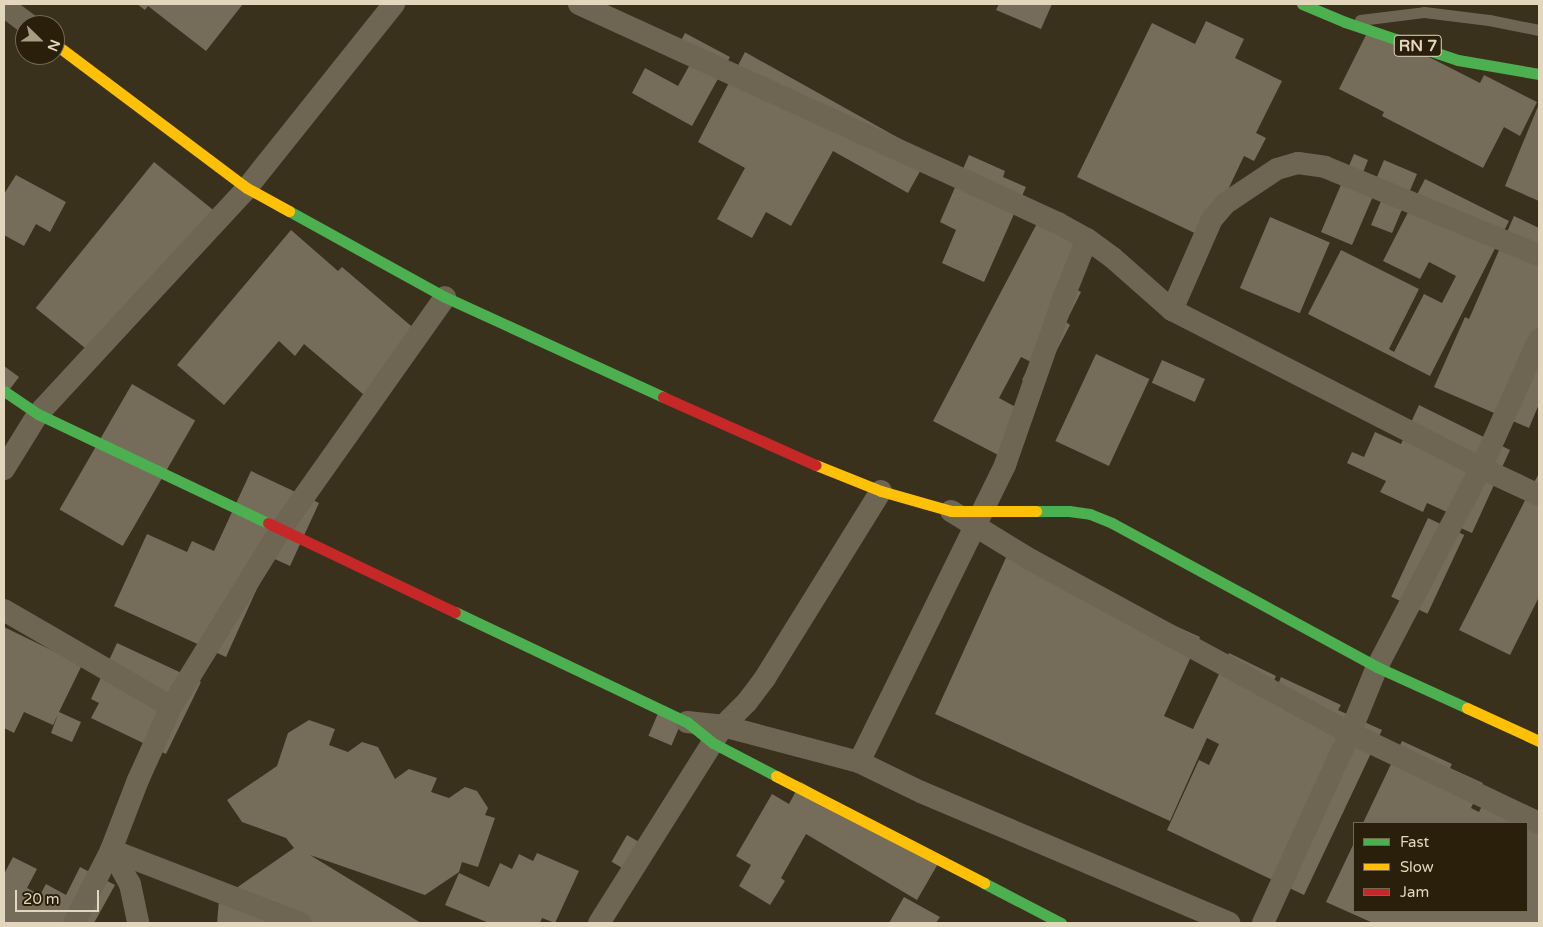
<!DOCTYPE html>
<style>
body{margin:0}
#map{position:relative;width:1543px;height:927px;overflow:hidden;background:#3a311c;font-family:"Varela Round",sans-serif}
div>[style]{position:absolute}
.building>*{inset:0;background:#756d5a;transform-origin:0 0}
.lane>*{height:11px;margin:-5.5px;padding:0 5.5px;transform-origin:5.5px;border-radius:5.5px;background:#6e6653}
.street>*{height:22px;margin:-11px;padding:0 11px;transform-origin:11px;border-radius:11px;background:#6e6653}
.fast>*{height:11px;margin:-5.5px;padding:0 5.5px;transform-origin:5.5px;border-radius:5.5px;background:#4caf50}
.slow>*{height:11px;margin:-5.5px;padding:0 5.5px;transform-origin:5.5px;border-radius:5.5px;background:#ffc107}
.jam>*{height:11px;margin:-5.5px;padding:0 5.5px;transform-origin:5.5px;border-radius:5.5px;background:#c62828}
span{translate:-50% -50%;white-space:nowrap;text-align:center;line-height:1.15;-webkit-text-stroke:5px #291f0a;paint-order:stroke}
.shield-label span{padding:1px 4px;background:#291f0a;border:1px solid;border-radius:4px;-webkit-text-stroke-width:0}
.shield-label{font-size:16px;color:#e2d6bc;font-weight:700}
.frame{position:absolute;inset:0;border:5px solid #e2d6bc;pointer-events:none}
.legend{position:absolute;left:1353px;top:822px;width:175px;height:90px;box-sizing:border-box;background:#291f0a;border:1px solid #736851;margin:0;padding:6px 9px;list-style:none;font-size:15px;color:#e2d6bc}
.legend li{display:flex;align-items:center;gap:10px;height:25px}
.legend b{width:25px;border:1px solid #736851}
.north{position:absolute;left:15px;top:15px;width:50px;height:50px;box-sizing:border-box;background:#291f0a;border:1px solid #736851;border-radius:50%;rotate:112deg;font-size:14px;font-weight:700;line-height:20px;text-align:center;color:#e2d6bc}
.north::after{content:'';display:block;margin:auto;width:18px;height:22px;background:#a79c84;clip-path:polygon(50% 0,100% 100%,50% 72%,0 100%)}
.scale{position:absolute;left:15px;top:890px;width:84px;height:22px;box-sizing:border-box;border:2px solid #e2d6bc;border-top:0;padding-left:6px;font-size:15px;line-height:18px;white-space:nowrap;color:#e2d6bc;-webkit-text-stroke:4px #291f0a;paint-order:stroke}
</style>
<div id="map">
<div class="building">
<div style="clip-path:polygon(137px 4px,243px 4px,206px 51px,148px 6px,145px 10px)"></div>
<div style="clip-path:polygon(999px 4px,1052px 4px,1041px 29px,996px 10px)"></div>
<div style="clip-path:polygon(1206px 21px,1244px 39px,1235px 58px,1282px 81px,1256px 133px,1266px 138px,1254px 161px,1244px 156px,1205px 238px,1077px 177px,1152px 23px,1195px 44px)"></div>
<div style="clip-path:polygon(1370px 27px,1480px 83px,1484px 75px,1537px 102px,1520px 136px,1504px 127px,1483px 168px,1382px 116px,1384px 112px,1339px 89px)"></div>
<div style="clip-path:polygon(685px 33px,730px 57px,692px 126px,632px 93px,645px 68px,678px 86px,693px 59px,676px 50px)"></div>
<div style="clip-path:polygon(745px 52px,929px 155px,908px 193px,833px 151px,791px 226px,766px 212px,752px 238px,717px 219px,745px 168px,698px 142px)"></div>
<div style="clip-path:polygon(1539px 104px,1539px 201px,1505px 186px)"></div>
<div style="clip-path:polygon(1354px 154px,1368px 160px,1360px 180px,1377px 187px,1352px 245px,1321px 232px)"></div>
<div style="clip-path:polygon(969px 155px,1005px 171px,1003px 177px,1026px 187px,984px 282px,942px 263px,956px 230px,940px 222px)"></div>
<div style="clip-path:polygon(1384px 160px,1417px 174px,1392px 233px,1371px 225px,1386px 189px,1374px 184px)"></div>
<div style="left:154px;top:162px;width:77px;height:188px;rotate:39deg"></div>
<div style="clip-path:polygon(16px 175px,66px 202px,50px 232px,36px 224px,24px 246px,4px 235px,4px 194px)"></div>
<div style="clip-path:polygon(1425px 179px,1509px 221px,1430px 376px,1308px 314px,1341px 250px,1419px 289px,1389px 349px,1394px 352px,1424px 294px,1442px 303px,1456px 276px,1429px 262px,1420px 279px,1383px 261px)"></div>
<div style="clip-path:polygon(1044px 210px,1093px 236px,1068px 285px,1081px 292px,1066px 322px,1070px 325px,1037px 388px,1022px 380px,1031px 362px,1021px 357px,999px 398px,1025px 412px,1002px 457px,933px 421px)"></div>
<div style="clip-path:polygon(1514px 216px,1539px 228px,1539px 404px,1529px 428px,1434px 387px,1465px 317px,1469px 319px)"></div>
<div style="left:1270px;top:217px;width:65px;height:77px;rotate:23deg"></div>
<div style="clip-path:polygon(291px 230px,338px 271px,342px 267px,424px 337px,370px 400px,304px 344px,295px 356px,279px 341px,224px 405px,177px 365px)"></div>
<div style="left:1096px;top:354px;width:59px;height:96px;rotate:25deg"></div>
<div style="left:1162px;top:360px;width:47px;height:25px;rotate:24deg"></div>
<div style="clip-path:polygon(4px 366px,19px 377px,4px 397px)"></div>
<div style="left:132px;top:384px;width:73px;height:145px;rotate:30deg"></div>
<div style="clip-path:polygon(1419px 405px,1510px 450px,1472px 533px,1445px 521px,1449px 513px,1427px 503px,1423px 512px,1380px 492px,1386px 481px,1347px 463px,1352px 452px,1364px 457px,1375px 432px,1401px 444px)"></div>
<div style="clip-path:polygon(251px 471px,319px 503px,290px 566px,266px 555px,260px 582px,226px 657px,114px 606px,147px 534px,187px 552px,192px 541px,214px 551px)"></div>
<div style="clip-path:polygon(1539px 473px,1539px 597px,1510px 655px,1459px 630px)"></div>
<div style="left:1428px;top:518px;width:40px;height:87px;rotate:25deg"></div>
<div style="clip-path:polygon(1009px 551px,1200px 637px,1164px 716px,1193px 729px,1229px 653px,1276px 676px,1269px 692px,1274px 694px,1281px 677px,1341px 705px,1338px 710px,1382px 730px,1304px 895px,1167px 830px,1199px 760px,1209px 765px,1219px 744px,1207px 738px,1170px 821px,935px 714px)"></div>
<div style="clip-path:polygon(4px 627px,82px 665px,59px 712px,81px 722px,72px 742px,51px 733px,58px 714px,53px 725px,24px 712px,14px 733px,4px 728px)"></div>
<div style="clip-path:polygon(117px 643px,201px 682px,166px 754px,91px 718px,99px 703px,91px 699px)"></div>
<div style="left:659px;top:711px;width:25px;height:27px;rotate:23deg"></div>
<div style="clip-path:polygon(309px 720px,335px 729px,329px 745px,348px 752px,362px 742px,378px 747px,395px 779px,409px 769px,437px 778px,431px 792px,449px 798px,465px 787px,477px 791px,488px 808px,485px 815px,495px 818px,478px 867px,462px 862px,459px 872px,425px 895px,310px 855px,421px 923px,217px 923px,219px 900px,294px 848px,286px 838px,242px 822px,227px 800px,277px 766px,288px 733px)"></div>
<div style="clip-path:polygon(1402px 741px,1452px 764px,1450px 768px,1483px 783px,1471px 808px,1479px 812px,1490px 790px,1539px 813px,1539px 923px,1373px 923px,1326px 902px,1354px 843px,1354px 911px,1527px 911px,1527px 823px,1363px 823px)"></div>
<div style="clip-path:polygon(801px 782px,939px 862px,917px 900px,806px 834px,781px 878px,785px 881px,770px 905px,739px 886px,751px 865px,736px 856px,772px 794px,789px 804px)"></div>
<div style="left:627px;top:835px;width:14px;height:31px;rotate:30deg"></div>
<div style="clip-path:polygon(537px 853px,579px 871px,555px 923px,542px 918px,540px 923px,489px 923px,445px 905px,459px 873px,489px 887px,500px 863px,512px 869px,519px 854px,533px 861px)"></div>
<div style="clip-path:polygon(13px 857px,37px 869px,27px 888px,40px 895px,46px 884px,66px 895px,80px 867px,115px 885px,94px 923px,4px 923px,4px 874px)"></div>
<div style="clip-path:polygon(904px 897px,940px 917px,936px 923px,889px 923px)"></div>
</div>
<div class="lane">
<div style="left:1360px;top:20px;width:64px;rotate:-7.1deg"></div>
<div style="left:1424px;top:12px;width:65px;rotate:7deg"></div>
<div style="left:1489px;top:20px;width:51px;rotate:11.3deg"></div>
</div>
<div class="street">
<div style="left:579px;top:4px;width:527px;rotate:24.57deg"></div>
<div style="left:1058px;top:223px;width:33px;rotate:29deg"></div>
<div style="left:1087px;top:239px;width:32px;rotate:36deg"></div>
<div style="left:1113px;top:258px;width:79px;rotate:41.4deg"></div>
<div style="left:1172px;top:310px;width:347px;rotate:27.1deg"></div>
<div style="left:1481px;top:468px;width:64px;rotate:25deg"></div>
<div style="left:4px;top:6px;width:31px;rotate:37deg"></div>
<div style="left:1172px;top:310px;width:99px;rotate:-66.3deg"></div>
<div style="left:1212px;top:219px;width:21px;rotate:-49deg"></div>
<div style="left:1226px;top:203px;width:61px;rotate:-33.7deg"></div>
<div style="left:1277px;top:169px;width:22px;rotate:-16deg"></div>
<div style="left:1298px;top:163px;width:27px;rotate:8deg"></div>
<div style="left:1325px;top:167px;width:231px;rotate:22.4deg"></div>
<div style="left:4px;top:469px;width:65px;rotate:-58.3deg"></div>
<div style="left:38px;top:414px;width:308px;rotate:-47.2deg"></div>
<div style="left:247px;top:188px;width:236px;rotate:-51.4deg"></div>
<div style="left:951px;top:511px;width:94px;rotate:31.5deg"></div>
<div style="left:1031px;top:560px;width:363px;rotate:28.5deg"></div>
<div style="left:1350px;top:733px;width:209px;rotate:25.5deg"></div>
<div style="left:4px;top:610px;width:193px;rotate:30.1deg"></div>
<div style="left:687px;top:722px;width:36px;rotate:6deg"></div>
<div style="left:723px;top:726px;width:141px;rotate:14.8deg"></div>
<div style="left:859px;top:762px;width:69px;rotate:25.8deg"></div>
<div style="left:921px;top:792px;width:335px;rotate:23deg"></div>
<div style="left:859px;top:762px;width:331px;rotate:-63.8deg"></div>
<div style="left:1005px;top:465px;width:181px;rotate:-70.7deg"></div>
<div style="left:1065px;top:294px;width:59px;rotate:-68.2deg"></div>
<div style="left:111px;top:850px;width:203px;rotate:21.1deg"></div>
<div style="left:111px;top:850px;width:39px;rotate:61deg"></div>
<div style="left:130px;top:884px;width:40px;rotate:78deg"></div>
<div style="left:74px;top:923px;width:82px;rotate:-63.1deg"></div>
<div style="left:111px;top:850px;width:75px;rotate:-68.9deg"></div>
<div style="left:138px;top:780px;width:80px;rotate:-65.7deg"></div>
<div style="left:171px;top:707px;width:209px;rotate:-58.3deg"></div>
<div style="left:281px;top:529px;width:284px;rotate:-54.7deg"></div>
<div style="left:599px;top:923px;width:233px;rotate:-57.8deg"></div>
<div style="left:723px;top:726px;width:34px;rotate:-45deg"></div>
<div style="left:747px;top:702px;width:30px;rotate:-53deg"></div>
<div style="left:765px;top:678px;width:220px;rotate:-58.2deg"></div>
<div style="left:1263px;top:923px;width:209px;rotate:-65.4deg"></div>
<div style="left:1350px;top:733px;width:71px;rotate:-67.8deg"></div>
<div style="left:1377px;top:667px;width:225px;rotate:-62.4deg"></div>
<div style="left:1481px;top:468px;width:141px;rotate:-65.8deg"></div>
</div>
<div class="fast">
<div style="left:1302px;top:4px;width:47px;rotate:22.7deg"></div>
<div style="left:1345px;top:22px;width:119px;rotate:18.6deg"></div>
<div style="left:1458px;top:60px;width:82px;rotate:9.8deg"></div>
<div style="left:289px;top:211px;width:178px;rotate:28.9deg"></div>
<div style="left:445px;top:297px;width:240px;rotate:24.6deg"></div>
<div style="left:4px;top:391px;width:41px;rotate:34.1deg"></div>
<div style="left:38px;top:414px;width:255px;rotate:25.4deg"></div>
<div style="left:1036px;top:511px;width:33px"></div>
<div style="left:1069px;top:511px;width:21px;rotate:8deg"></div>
<div style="left:1090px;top:514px;width:24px;rotate:22deg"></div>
<div style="left:1112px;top:523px;width:302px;rotate:28.5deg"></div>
<div style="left:1377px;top:667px;width:99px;rotate:24.5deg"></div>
<div style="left:455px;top:612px;width:257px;rotate:25.4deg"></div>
<div style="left:687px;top:722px;width:33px;rotate:39deg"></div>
<div style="left:713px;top:743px;width:71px;rotate:27.6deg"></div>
<div style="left:984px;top:883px;width:87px;rotate:27.5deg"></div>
</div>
<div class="slow">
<div style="left:55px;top:44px;width:240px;rotate:36.9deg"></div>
<div style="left:247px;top:188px;width:48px;rotate:28.7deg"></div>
<div style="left:816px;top:465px;width:70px;rotate:21.8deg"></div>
<div style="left:881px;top:491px;width:73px;rotate:15.9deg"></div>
<div style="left:951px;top:511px;width:85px"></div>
<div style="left:1467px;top:708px;width:79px;rotate:24.6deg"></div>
<div style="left:776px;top:776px;width:234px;rotate:27.2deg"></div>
</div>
<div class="jam">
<div style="left:663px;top:397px;width:167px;rotate:24deg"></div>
<div style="left:268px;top:523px;width:207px;rotate:25.5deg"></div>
</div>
<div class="shield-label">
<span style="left:1418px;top:46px">RN 7</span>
</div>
<div class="frame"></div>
<ul class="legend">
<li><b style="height:6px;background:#4caf50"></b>Fast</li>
<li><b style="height:6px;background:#ffc107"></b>Slow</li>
<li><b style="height:6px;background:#c62828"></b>Jam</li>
</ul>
<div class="north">N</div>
<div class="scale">20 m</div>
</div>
